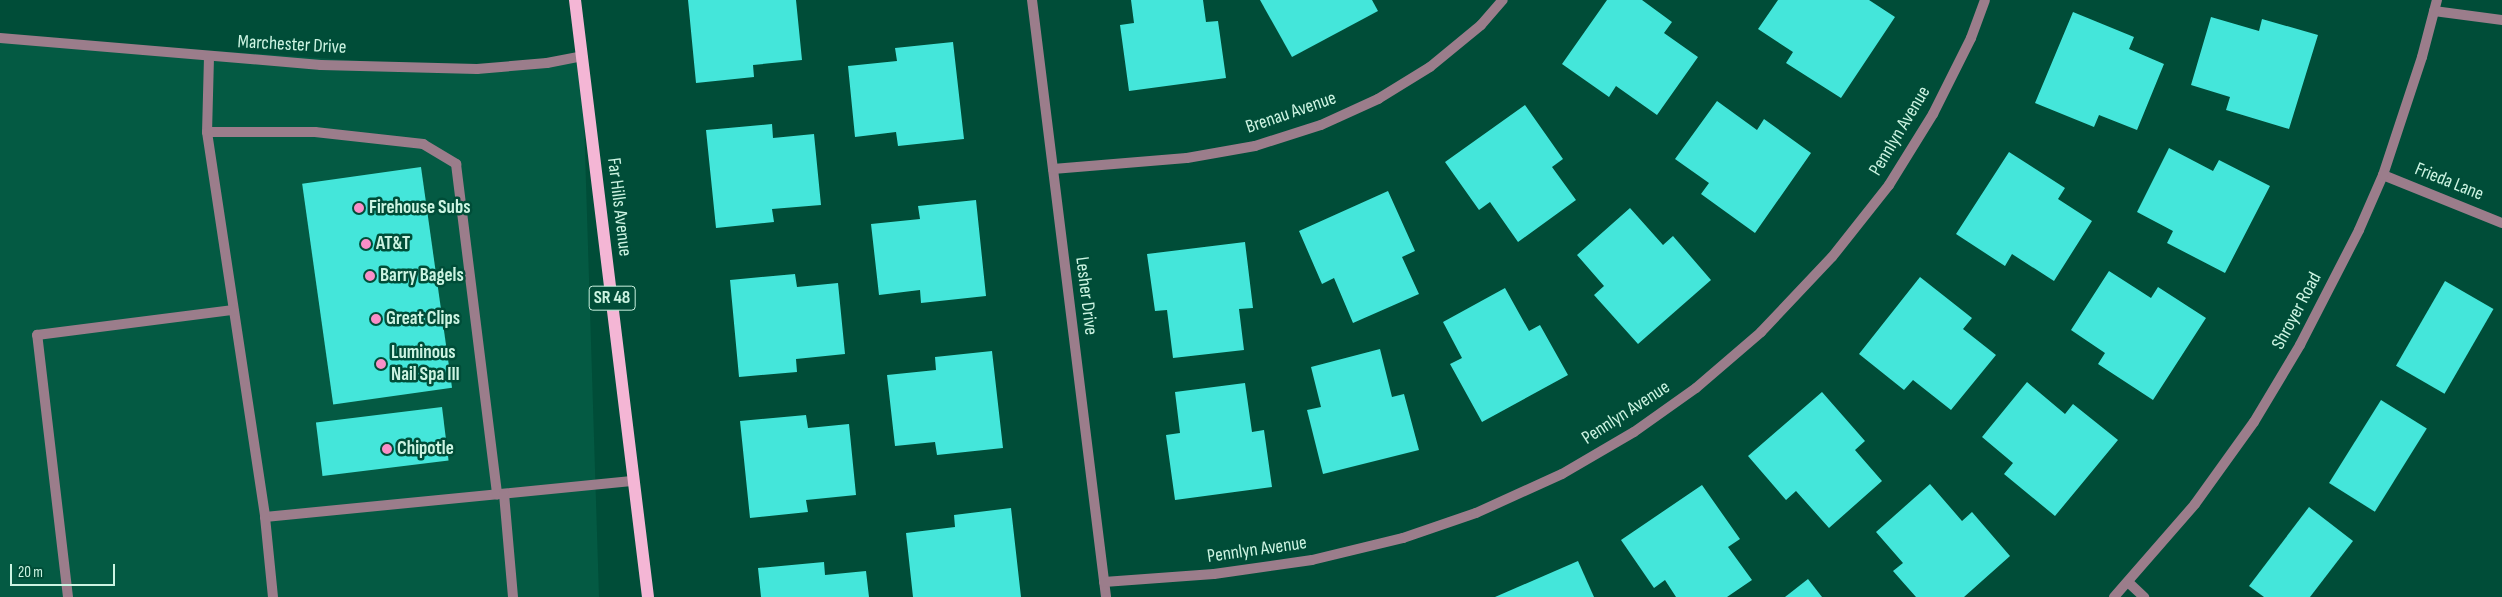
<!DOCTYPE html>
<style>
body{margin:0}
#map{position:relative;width:2502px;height:597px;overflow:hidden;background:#004d38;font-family:"Sofia Sans Condensed",sans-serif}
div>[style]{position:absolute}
.built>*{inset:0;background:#045a43}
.building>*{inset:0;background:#44e6da;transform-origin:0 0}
.service>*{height:10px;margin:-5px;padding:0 5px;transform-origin:5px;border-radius:5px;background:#9b7d8b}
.minor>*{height:10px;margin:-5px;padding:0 5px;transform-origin:5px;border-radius:5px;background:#9b7d8b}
.tertiary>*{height:10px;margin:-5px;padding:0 5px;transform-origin:5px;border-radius:5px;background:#9b7d8b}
.primary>*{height:12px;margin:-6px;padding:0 6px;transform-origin:6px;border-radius:6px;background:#f4b6d5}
.dots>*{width:14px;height:14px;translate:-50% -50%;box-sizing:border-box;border:2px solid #004d38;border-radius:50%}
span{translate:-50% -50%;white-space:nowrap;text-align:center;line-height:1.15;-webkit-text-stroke:5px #004d38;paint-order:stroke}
.shield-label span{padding:1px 4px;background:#004d38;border:1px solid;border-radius:4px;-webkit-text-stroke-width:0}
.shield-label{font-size:18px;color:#ccf4e2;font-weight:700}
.street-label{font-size:19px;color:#ccf4e2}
.poi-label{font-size:19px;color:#ccf4e2;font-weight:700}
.left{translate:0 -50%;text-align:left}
.scale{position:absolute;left:10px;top:564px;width:105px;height:22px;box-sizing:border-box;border:2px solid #ccf4e2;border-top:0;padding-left:6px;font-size:15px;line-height:18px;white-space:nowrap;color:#ccf4e2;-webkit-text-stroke:4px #004d38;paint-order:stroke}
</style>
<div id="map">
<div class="built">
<div style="clip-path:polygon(0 36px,477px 69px,582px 56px,599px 597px,0 597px)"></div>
</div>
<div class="building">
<div style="clip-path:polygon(688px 0,796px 0,802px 60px,753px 65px,754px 77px,696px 83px)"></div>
<div style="clip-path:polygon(1131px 0,1203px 0,1206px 22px,1218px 21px,1226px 78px,1129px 91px,1120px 25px,1134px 23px)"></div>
<div style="clip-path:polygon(1260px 0,1372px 0,1378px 11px,1292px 57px)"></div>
<div style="clip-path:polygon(1607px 0,1642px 0,1672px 22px,1664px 33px,1698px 57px,1657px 115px,1616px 86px,1609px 97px,1562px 64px)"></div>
<div style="clip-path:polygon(1778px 0,1869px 0,1895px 17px,1841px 98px,1786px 63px,1793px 52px,1758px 29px)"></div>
<div style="clip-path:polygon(2073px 12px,2134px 37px,2129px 49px,2164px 64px,2137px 130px,2099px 115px,2094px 127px,2035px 103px)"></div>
<div style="clip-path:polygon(2211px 17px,2259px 31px,2262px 19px,2318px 35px,2289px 129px,2226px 110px,2230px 97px,2191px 85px)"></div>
<div style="clip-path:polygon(953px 42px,964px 139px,898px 146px,896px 132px,855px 137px,848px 66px,897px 61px,895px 48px)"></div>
<div style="clip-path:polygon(1717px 101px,1757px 130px,1764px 119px,1811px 153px,1755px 233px,1701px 194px,1709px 183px,1675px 159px)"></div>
<div style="clip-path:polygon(1525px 105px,1563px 159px,1552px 167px,1576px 200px,1518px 242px,1490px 202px,1479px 210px,1445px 162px)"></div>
<div style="clip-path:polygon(772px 124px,773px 138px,814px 134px,821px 205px,772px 209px,774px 222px,716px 228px,706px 130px)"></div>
<div style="clip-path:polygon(2169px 148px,2213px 171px,2219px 160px,2270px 186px,2225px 273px,2167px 243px,2173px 231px,2137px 212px)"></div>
<div style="clip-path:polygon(2009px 152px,2065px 188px,2058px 199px,2092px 221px,2054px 281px,2012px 254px,2005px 266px,1956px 234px)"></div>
<div style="left:421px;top:167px;width:223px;height:120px;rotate:82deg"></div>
<div style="clip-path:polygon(1388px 191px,1415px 251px,1402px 257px,1419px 294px,1353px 323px,1334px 278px,1322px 284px,1299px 231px)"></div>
<div style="clip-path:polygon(976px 200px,986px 296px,921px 303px,920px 290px,879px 295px,871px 224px,920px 219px,918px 206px)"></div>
<div style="clip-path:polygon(1630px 208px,1663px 245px,1673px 236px,1711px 280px,1638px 344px,1594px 295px,1604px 286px,1577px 255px)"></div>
<div style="clip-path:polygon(1245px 242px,1253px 308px,1239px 309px,1244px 350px,1173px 358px,1167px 310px,1155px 311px,1147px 254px)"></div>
<div style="clip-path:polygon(2109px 271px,2151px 298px,2158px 287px,2206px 318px,2153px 400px,2098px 364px,2105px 353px,2071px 330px)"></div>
<div style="clip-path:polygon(795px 274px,797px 287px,838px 283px,845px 354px,796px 359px,797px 372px,739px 377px,730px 280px)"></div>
<div style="clip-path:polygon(1920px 277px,1972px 318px,1963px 329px,1996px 355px,1951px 410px,1913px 380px,1904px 390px,1859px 354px)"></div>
<div style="left:2445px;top:281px;width:56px;height:98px;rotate:30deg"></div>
<div style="clip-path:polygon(1505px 288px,1529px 331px,1540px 325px,1568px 375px,1482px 422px,1450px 364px,1462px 358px,1443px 322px)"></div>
<div style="clip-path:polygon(1380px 349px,1392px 397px,1404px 394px,1419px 450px,1323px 474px,1307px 410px,1321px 407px,1311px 367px)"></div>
<div style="clip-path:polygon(992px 351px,1003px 448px,937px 455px,935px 442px,895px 446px,887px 375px,936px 370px,935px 357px)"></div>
<div style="clip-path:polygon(2027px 382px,2065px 414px,2073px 404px,2118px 440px,2055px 516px,2004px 474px,2013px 463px,1982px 437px)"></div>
<div style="clip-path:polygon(1245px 383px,1252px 432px,1264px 430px,1272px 487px,1175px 500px,1166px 435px,1180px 433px,1175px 392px)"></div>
<div style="clip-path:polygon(1822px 392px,1865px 441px,1855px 450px,1882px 481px,1829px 528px,1796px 491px,1786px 500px,1748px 456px)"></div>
<div style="left:2381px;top:400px;width:54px;height:98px;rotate:32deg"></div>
<div style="left:442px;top:407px;width:54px;height:127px;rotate:83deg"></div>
<div style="clip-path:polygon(806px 415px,808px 428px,849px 424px,856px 495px,806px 500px,808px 512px,750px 518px,740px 421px)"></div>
<div style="clip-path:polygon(1930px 484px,1962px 521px,1972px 512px,2010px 556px,1964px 597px,1916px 597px,1893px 571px,1903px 563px,1876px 532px)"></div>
<div style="clip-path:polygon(1702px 485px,1740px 539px,1728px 547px,1752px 580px,1727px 597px,1676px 597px,1665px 580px,1654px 588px,1621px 540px)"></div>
<div style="clip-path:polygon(2309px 507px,2353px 541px,2310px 597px,2264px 597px,2249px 586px)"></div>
<div style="clip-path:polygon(1011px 508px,1021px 597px,913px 597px,906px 533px,955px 527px,954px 515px)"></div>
<div style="clip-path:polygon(1578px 561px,1594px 597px,1495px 597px)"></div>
<div style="clip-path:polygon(824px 562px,825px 575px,866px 571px,869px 597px,761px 597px,758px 568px)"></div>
<div style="clip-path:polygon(1808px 579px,1822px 597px,1785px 597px)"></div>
</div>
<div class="service">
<div style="left:2434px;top:11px;width:69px;rotate:7.5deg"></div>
<div style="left:209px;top:57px;width:75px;rotate:91.5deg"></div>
<div style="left:207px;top:132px;width:389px;rotate:81.4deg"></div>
<div style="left:265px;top:517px;width:371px;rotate:-5.6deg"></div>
<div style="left:207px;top:132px;width:108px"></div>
<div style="left:315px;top:132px;width:109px;rotate:6.3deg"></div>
<div style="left:423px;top:144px;width:39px;rotate:31deg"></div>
<div style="left:456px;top:164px;width:333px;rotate:82.9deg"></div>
<div style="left:504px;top:494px;width:103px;rotate:85deg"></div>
<div style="left:265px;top:517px;width:80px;rotate:84.3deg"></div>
<div style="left:68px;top:597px;width:264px;rotate:-96.7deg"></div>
<div style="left:37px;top:335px;width:198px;rotate:-7.3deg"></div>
</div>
<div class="minor">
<div style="left:1032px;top:0;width:602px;rotate:82.93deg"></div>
<div style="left:0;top:38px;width:322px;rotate:4.8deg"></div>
<div style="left:321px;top:65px;width:156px;rotate:1.5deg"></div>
<div style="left:477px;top:69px;width:70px;rotate:-4.9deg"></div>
<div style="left:547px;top:63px;width:36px;rotate:-11deg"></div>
<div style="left:1053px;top:169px;width:134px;rotate:-4.7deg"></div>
<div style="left:1187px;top:158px;width:69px;rotate:-10deg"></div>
<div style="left:1255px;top:146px;width:69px;rotate:-17.7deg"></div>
<div style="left:1321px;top:125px;width:63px;rotate:-24.5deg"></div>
<div style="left:1378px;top:99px;width:61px;rotate:-31.6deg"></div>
<div style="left:1430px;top:67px;width:66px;rotate:-39.5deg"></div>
<div style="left:1481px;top:25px;width:33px;rotate:-49deg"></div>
<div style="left:2383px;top:175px;width:128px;rotate:22deg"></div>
<div style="left:1104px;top:582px;width:110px;rotate:-4.2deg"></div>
<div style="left:1214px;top:574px;width:99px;rotate:-8.1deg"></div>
<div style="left:1312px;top:560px;width:94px;rotate:-13.6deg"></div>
<div style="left:1403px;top:538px;width:77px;rotate:-18.9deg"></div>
<div style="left:1476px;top:513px;width:94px;rotate:-24.4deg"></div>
<div style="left:1562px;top:474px;width:83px;rotate:-30.3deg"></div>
<div style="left:1634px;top:432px;width:76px;rotate:-35.4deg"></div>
<div style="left:1696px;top:388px;width:86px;rotate:-40.7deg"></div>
<div style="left:1761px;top:332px;width:103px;rotate:-46.6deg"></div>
<div style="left:1832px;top:257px;width:92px;rotate:-51.6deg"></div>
<div style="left:1889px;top:185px;width:84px;rotate:-58.2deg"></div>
<div style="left:1933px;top:114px;width:85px;rotate:-63.4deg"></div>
<div style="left:1971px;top:38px;width:40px;rotate:-69.8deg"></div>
<div style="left:2129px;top:583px;width:21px;rotate:43deg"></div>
</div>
<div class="tertiary">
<div style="left:2114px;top:597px;width:123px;rotate:-48.9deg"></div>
<div style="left:2195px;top:504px;width:101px;rotate:-54.3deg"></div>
<div style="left:2254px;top:422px;width:90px;rotate:-59.1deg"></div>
<div style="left:2300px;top:345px;width:129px;rotate:-62.8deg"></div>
<div style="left:2359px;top:230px;width:60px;rotate:-66.4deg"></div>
<div style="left:2383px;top:175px;width:124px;rotate:-71.7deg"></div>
<div style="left:2422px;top:57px;width:59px;rotate:-75.3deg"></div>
</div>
<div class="primary">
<div style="left:575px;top:0;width:601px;rotate:83.03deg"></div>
</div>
<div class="dots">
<div style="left:359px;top:208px;background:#f98fc8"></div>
<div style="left:366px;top:244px;background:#f98fc8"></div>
<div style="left:370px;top:276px;background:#f98fc8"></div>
<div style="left:376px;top:319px;background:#f98fc8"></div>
<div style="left:381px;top:364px;background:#f98fc8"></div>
<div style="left:387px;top:449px;background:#f98fc8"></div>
</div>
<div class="shield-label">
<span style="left:612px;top:298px">SR 48</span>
</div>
<div class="street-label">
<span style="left:292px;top:45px;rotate:3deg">Marchester Drive</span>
<span style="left:1291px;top:113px;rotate:-19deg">Brenau Avenue</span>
<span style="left:1900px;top:131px;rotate:-59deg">Pennlyn Avenue</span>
<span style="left:2449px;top:182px;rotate:22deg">Frieda Lane</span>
<span style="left:619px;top:207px;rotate:83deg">Far Hills Avenue</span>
<span style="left:1086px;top:296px;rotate:83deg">Lesher Drive</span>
<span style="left:2297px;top:311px;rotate:-62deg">Shroyer Road</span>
<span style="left:1626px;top:413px;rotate:-33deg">Pennlyn Avenue</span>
<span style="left:1257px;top:550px;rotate:-8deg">Pennlyn Avenue</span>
</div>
<div class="poi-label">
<span class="left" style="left:369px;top:208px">Firehouse Subs</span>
<span class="left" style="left:376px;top:244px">AT&amp;T</span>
<span class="left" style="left:380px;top:276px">Barry Bagels</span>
<span class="left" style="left:386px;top:319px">Great Clips</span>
<span class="left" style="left:391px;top:364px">Luminous<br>Nail Spa III</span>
<span class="left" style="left:397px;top:449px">Chipotle</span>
</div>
<div class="scale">20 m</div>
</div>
